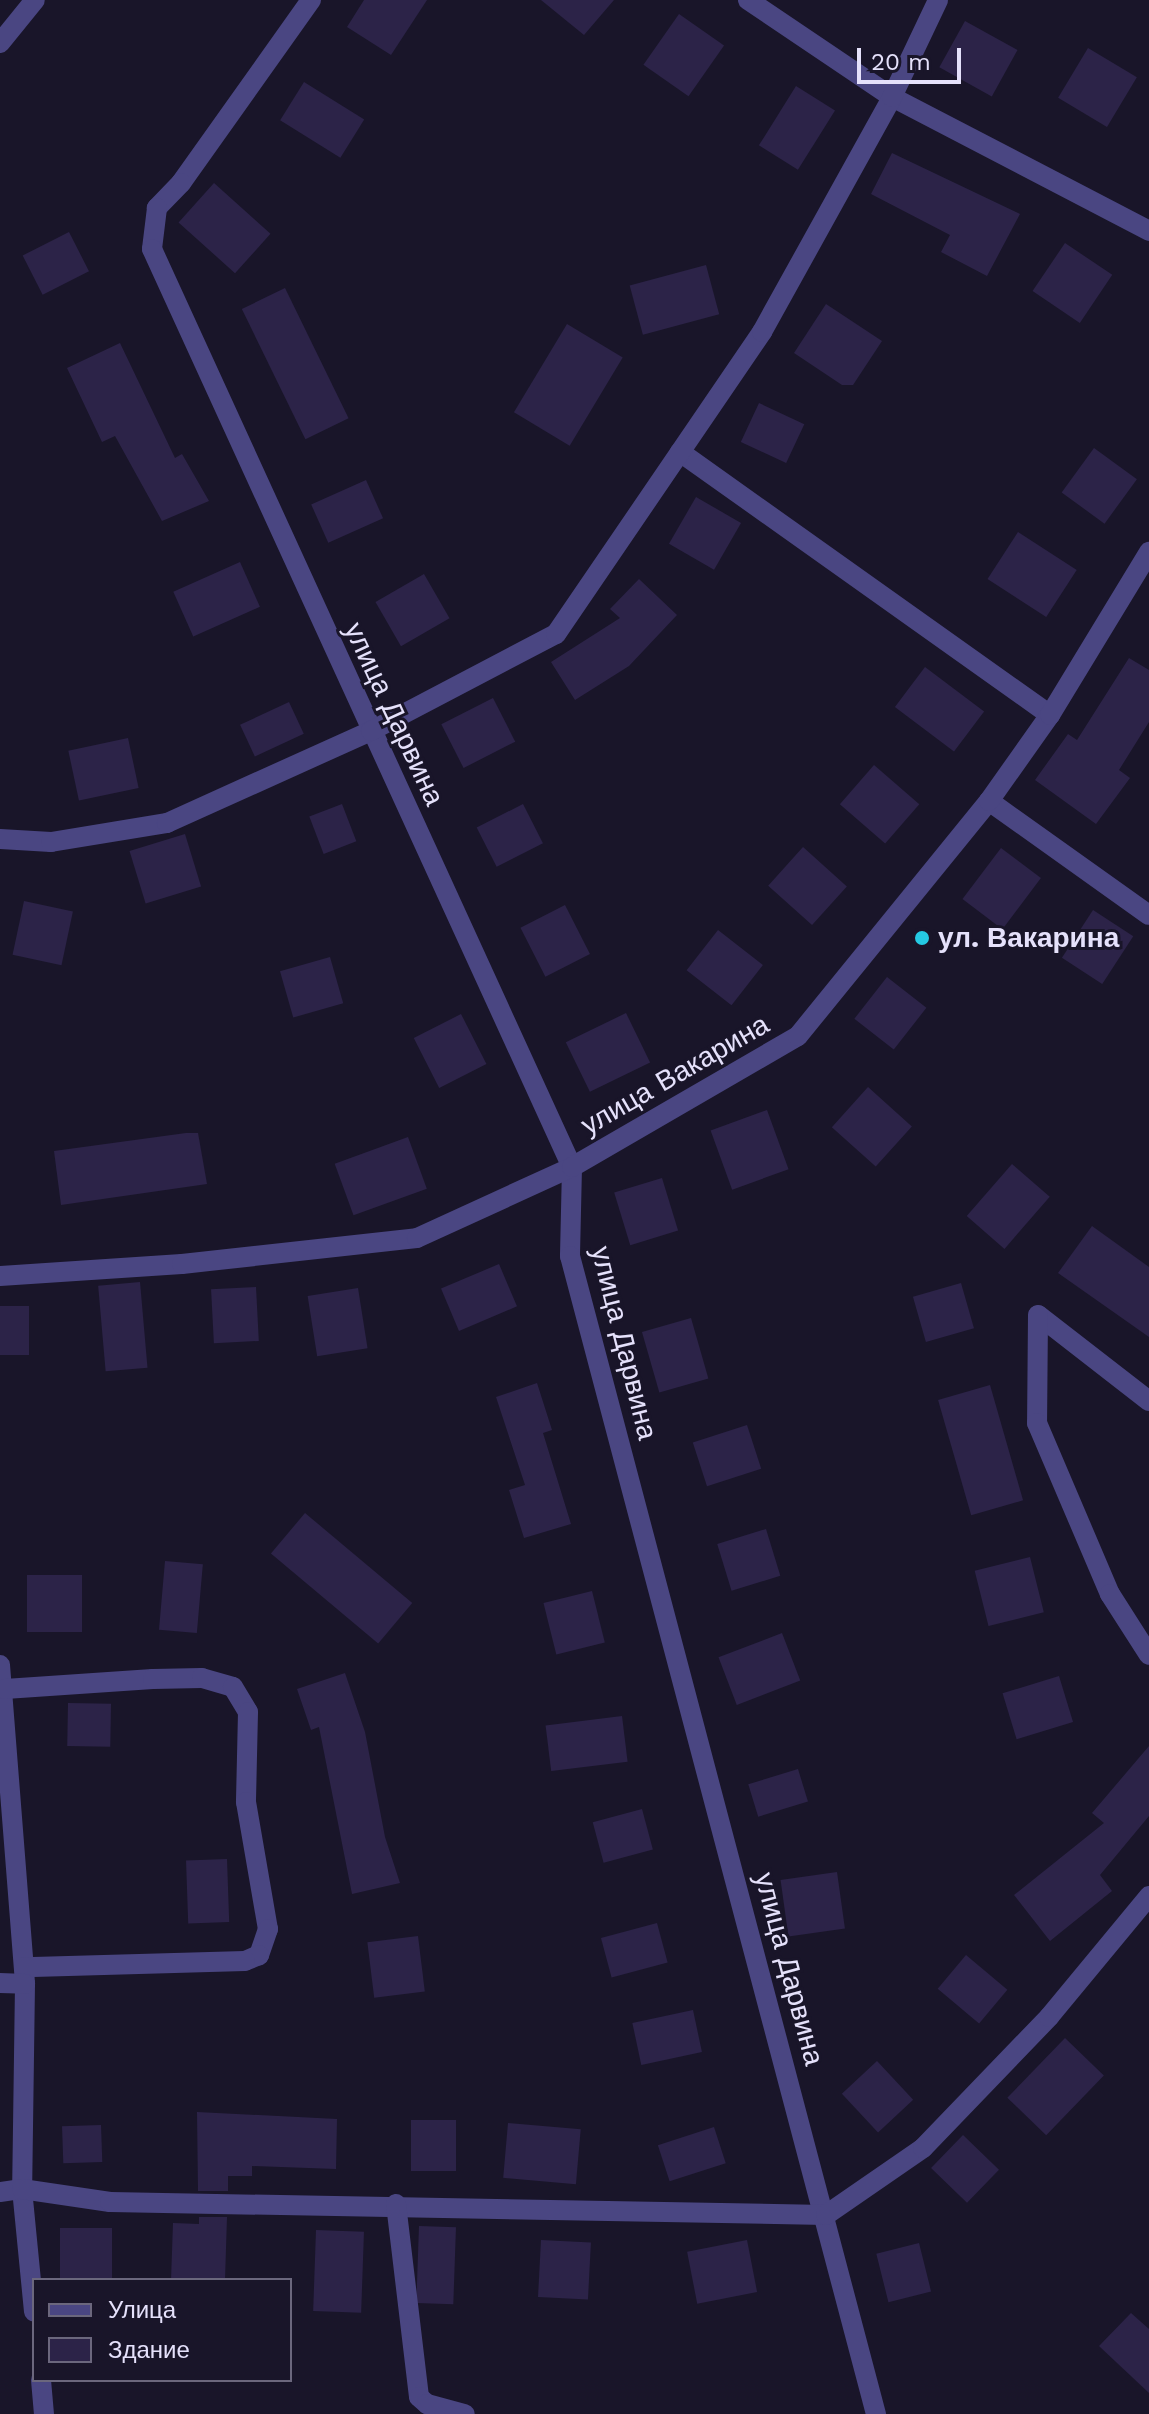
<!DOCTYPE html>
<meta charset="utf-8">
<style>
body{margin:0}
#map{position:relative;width:1149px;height:2414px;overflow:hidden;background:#191529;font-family:"Work Sans",sans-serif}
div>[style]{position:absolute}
.building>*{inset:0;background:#2c2348;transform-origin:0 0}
.minor>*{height:20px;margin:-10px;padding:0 10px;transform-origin:10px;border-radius:10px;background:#4a4682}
.dots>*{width:22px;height:22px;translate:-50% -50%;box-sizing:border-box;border:4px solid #191529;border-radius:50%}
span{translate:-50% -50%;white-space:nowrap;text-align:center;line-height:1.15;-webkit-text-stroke:6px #191529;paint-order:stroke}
.street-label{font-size:28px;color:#e5e1fb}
.poi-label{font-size:28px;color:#e5e1fb;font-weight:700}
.left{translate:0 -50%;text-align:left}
.legend{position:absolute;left:32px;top:2278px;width:260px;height:104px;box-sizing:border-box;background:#191529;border:2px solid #6b677d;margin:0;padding:10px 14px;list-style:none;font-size:24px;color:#e5e1fb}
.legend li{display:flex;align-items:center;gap:16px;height:40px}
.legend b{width:40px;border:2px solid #6b677d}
.scale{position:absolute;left:857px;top:48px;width:104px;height:36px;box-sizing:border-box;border:4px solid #e5e1fb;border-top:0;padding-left:10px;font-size:24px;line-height:28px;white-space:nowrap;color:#e5e1fb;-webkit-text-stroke:6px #191529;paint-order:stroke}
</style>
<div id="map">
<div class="building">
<div style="clip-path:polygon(364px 0,427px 0,391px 55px,347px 27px)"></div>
<div style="clip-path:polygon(541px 0,614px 0,584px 35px)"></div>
<div style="left:679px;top:14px;width:55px;height:62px;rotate:35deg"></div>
<div style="left:965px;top:21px;width:60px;height:53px;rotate:29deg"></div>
<div style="left:1088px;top:48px;width:57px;height:58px;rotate:31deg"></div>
<div style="left:304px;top:82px;width:71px;height:45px;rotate:32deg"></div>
<div style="left:796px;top:86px;width:46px;height:70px;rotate:32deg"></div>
<div style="clip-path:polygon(892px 153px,1020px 214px,987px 276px,941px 252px,950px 235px,871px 194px)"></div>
<div style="left:214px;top:183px;width:76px;height:53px;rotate:42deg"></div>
<div style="left:69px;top:232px;width:44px;height:52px;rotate:63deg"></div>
<div style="left:1065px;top:243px;width:57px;height:58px;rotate:34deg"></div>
<div style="left:706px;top:265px;width:51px;height:79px;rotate:75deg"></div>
<div style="left:285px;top:288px;width:145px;height:48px;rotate:64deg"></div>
<div style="clip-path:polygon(826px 304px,882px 341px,853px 385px,842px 385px,794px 353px)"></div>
<div style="left:567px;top:324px;width:65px;height:103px;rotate:31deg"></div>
<div style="clip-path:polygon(120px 343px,175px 458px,182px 454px,209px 501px,162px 521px,115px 436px,102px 442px,67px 368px)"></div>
<div style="left:759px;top:403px;width:50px;height:43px;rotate:25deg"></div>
<div style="left:1094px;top:448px;width:53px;height:55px;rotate:36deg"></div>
<div style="left:366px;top:480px;width:42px;height:60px;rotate:66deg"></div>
<div style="left:696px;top:497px;width:52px;height:54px;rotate:30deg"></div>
<div style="left:1018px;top:532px;width:70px;height:56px;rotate:33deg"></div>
<div style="left:240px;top:562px;width:49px;height:73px;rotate:66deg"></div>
<div style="left:424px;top:574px;width:51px;height:56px;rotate:60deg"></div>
<div style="clip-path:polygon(639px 579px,677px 615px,629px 666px,575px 700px,551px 662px,620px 618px,610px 609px)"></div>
<div style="clip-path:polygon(1129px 658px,1149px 670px,1149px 722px,1119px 770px,1130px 778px,1096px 824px,1035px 780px,1068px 734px,1077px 740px)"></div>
<div style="left:925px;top:667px;width:74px;height:50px;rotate:37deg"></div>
<div style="left:493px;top:698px;width:49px;height:58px;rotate:63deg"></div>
<div style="left:289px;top:702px;width:35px;height:54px;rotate:65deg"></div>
<div style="left:128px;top:738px;width:51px;height:61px;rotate:78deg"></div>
<div style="left:874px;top:765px;width:60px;height:52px;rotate:41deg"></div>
<div style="left:342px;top:804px;width:40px;height:35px;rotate:69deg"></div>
<div style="left:523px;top:804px;width:44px;height:52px;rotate:63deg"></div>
<div style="left:185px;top:834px;width:55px;height:58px;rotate:73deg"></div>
<div style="left:803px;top:847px;width:59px;height:52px;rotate:42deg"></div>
<div style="left:1001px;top:848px;width:50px;height:64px;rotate:37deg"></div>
<div style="left:24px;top:901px;width:50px;height:55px;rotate:12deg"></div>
<div style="left:565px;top:905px;width:55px;height:50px;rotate:63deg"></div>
<div style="left:1093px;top:910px;width:48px;height:57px;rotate:33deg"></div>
<div style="left:718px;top:930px;width:57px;height:51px;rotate:38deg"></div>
<div style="left:330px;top:957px;width:48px;height:52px;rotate:74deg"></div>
<div style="left:887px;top:977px;width:50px;height:53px;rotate:38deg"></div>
<div style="left:626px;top:1013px;width:55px;height:67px;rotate:64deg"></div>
<div style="left:461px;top:1014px;width:56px;height:53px;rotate:63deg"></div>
<div style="left:868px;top:1087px;width:59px;height:54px;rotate:42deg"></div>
<div style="left:767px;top:1110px;width:63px;height:60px;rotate:70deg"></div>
<div style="clip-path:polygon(186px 1133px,198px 1133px,207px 1184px,61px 1205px,54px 1151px)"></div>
<div style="left:408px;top:1137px;width:55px;height:78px;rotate:70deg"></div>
<div style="left:1012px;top:1164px;width:50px;height:69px;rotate:41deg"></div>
<div style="left:662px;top:1178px;width:55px;height:50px;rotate:73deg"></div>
<div style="clip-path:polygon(1092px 1226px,1149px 1267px,1149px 1337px,1058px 1273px)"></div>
<div style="left:499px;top:1264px;width:46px;height:63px;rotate:67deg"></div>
<div style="left:140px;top:1282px;width:86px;height:42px;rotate:85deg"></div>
<div style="left:961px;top:1283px;width:47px;height:50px;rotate:74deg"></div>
<div style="left:256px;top:1287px;width:54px;height:45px;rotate:87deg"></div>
<div style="left:358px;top:1288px;width:61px;height:51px;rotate:81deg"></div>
<div style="left:0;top:1306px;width:29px;height:49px"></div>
<div style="left:691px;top:1318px;width:63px;height:51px;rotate:74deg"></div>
<div style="clip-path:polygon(537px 1383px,552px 1430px,543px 1433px,571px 1524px,524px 1538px,509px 1490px,525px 1485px,496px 1397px)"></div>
<div style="left:990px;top:1385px;width:120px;height:54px;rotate:74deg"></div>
<div style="left:747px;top:1425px;width:46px;height:57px;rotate:72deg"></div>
<div style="left:305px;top:1513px;width:140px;height:53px;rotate:40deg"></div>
<div style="left:766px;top:1529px;width:49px;height:51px;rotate:73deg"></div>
<div style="left:1030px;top:1557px;width:57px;height:57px;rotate:76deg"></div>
<div style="left:165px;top:1561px;width:38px;height:69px;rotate:5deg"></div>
<div style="left:27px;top:1575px;width:55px;height:57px"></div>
<div style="left:592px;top:1591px;width:53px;height:50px;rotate:76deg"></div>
<div style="left:782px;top:1633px;width:51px;height:68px;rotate:69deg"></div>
<div style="clip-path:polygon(345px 1673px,365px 1732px,385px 1837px,400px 1883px,352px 1894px,319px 1727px,311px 1730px,297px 1689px)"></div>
<div style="left:1059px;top:1676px;width:48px;height:59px;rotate:73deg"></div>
<div style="left:68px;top:1703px;width:43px;height:43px;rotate:1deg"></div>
<div style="left:622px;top:1716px;width:46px;height:77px;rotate:83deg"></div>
<div style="clip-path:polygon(1149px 1746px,1149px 1816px,1100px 1875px,1112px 1891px,1050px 1941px,1014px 1895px,1104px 1823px,1092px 1813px)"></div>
<div style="left:798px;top:1769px;width:34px;height:52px;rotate:73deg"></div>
<div style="left:642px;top:1809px;width:42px;height:51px;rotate:75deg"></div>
<div style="left:227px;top:1859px;width:63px;height:41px;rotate:88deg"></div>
<div style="left:837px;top:1872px;width:57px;height:57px;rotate:82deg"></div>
<div style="left:657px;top:1923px;width:41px;height:58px;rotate:75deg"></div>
<div style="left:418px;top:1936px;width:56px;height:51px;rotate:83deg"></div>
<div style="left:966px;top:1955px;width:54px;height:44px;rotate:40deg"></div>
<div style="left:693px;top:2010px;width:43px;height:62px;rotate:78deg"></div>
<div style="left:1065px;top:2038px;width:54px;height:83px;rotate:44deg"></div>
<div style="left:877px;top:2061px;width:53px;height:48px;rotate:47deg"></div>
<div style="clip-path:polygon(197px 2112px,337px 2119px,336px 2169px,252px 2166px,252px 2176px,228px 2176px,228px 2191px,198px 2191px)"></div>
<div style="left:411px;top:2120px;width:45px;height:51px"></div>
<div style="left:508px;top:2123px;width:73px;height:55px;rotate:5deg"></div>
<div style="left:101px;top:2125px;width:37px;height:39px;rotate:88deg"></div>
<div style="left:714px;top:2127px;width:38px;height:59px;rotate:72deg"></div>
<div style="left:963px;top:2135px;width:50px;height:46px;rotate:44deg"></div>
<div style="clip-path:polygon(199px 2217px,227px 2217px,225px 2280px,171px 2280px,173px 2223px,199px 2224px)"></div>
<div style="left:419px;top:2226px;width:37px;height:77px;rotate:2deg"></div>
<div style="left:60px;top:2228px;width:52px;height:52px"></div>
<div style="left:316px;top:2230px;width:48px;height:81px;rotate:2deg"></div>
<div style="left:541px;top:2240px;width:50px;height:57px;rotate:3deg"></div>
<div style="left:747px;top:2240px;width:53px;height:61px;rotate:79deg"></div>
<div style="left:919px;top:2243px;width:50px;height:44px;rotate:76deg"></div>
<div style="clip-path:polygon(1131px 2313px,1149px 2329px,1149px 2393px,1099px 2346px)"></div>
</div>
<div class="minor">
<div style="left:311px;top:0;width:224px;rotate:125.4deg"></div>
<div style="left:181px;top:183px;width:35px;rotate:134deg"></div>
<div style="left:157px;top:208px;width:41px;rotate:97deg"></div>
<div style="left:152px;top:249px;width:1010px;rotate:65.42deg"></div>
<div style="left:572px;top:1167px;width:89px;rotate:91.3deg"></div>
<div style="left:570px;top:1256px;width:1198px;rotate:75.2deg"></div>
<div style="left:748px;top:0;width:174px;rotate:34deg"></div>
<div style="left:892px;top:97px;width:290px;rotate:27.5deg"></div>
<div style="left:0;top:43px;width:55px;rotate:-50.9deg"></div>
<div style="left:680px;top:452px;width:454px;rotate:35.4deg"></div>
<div style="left:989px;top:801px;width:196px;rotate:35.5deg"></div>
<div style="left:0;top:839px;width:51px;rotate:3.4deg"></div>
<div style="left:51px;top:842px;width:118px;rotate:-9.3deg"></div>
<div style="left:167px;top:823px;width:224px;rotate:-24.3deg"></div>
<div style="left:371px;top:731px;width:209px;rotate:-27.7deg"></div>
<div style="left:556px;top:634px;width:366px;rotate:-55.7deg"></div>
<div style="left:762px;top:332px;width:269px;rotate:-61deg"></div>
<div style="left:892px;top:97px;width:107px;rotate:-64.6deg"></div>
<div style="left:0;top:1276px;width:182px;rotate:-3.8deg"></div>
<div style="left:182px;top:1264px;width:236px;rotate:-6.3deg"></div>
<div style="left:417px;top:1238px;width:170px;rotate:-24.6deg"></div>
<div style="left:572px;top:1167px;width:261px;rotate:-30.1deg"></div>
<div style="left:798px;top:1036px;width:303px;rotate:-50.9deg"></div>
<div style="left:989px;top:801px;width:105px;rotate:-54.7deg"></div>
<div style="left:1050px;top:715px;width:191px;rotate:-58.7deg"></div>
<div style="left:1149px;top:1401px;width:140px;rotate:-142.2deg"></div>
<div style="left:1038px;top:1315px;width:108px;rotate:90.5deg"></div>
<div style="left:1037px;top:1423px;width:186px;rotate:66.9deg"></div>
<div style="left:1110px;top:1594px;width:72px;rotate:57.4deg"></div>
<div style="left:0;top:1665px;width:320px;rotate:85.5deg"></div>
<div style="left:25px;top:1984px;width:205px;rotate:90.8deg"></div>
<div style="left:22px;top:2189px;width:123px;rotate:84.4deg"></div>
<div style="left:5px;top:1689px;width:148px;rotate:-3.9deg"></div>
<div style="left:153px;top:1679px;width:49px;rotate:-1.2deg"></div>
<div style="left:202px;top:1678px;width:32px;rotate:16deg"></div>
<div style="left:233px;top:1687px;width:29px;rotate:59deg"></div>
<div style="left:248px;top:1712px;width:90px;rotate:91.3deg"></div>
<div style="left:246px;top:1802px;width:129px;rotate:80.2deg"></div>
<div style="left:268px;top:1929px;width:28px;rotate:109deg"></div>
<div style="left:259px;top:1955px;width:15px;rotate:157deg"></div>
<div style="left:245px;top:1961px;width:221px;rotate:178.4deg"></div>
<div style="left:0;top:1983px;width:25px;rotate:2deg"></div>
<div style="left:0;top:2192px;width:22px;rotate:-8deg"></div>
<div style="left:22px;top:2189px;width:89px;rotate:8.4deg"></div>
<div style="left:110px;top:2202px;width:716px;rotate:1.04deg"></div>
<div style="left:826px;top:2215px;width:118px;rotate:-34.6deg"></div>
<div style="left:923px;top:2148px;width:182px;rotate:-46.1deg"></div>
<div style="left:1049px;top:2017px;width:157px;rotate:-50.4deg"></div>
<div style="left:396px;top:2204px;width:194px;rotate:83.2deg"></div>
<div style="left:419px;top:2397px;width:11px;rotate:41deg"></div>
<div style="left:427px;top:2404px;width:39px;rotate:15deg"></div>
<div style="left:41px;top:2380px;width:34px;rotate:85deg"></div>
</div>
<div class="dots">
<div style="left:922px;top:938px;background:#25c9e3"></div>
</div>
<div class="street-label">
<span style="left:394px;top:714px;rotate:65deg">улица Дарвина</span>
<span style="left:675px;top:1075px;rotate:-30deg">улица Вакарина</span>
<span style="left:624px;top:1343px;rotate:76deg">улица Дарвина</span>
<span style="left:789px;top:1969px;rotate:75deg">улица Дарвина</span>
</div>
<div class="poi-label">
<span class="left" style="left:938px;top:938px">ул. Вакарина</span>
</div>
<ul class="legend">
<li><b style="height:10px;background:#4a4682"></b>Улица</li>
<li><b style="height:22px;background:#2c2348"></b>Здание</li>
</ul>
<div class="scale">20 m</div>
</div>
